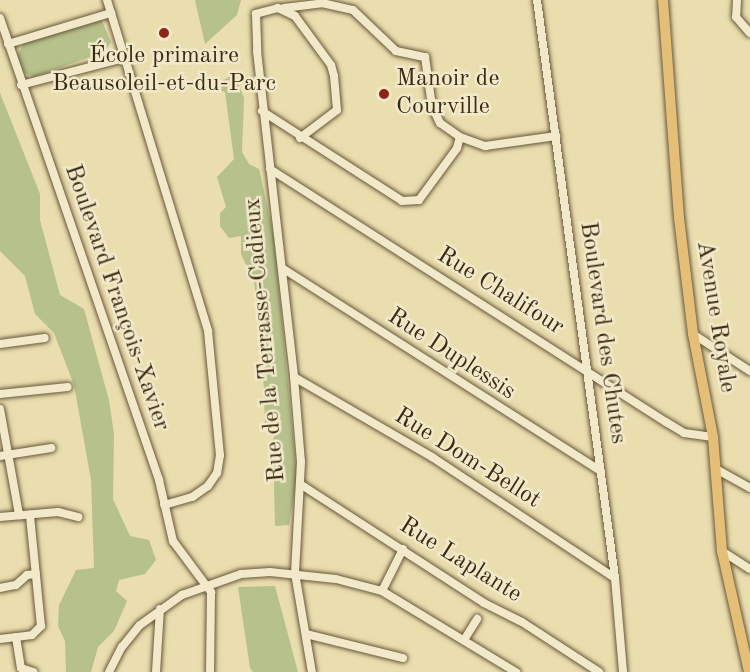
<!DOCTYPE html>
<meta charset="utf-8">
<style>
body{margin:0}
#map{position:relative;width:750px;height:672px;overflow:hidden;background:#eaddae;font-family:"Old Standard TT",serif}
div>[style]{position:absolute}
.green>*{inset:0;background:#b6c18b}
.roads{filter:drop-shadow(0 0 2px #675839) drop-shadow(0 0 2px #675839)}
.minor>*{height:8px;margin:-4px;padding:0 4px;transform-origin:4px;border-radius:4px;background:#f1e9ca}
.major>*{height:10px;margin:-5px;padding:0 5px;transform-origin:5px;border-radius:5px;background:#e5be77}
.dots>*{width:16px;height:16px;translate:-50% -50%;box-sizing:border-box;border:3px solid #f1e9ca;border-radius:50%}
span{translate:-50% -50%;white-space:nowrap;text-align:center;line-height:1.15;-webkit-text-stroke:5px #f1e9ca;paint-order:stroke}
.poi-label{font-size:24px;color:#3b2b12}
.left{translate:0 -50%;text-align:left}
.street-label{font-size:24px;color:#3b2b12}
</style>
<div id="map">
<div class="green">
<div style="clip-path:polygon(195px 0,241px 0,237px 15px,205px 44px)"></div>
<div style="clip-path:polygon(101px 19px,111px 42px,104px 52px,34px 77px,24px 73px,17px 56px,24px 43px)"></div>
<div style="clip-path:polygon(234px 74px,244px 98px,242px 152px,249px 164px,259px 169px,274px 237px,297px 479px,289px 525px,275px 526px,273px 440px,277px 428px,265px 424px,262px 339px,254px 282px,241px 254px,241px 236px,229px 238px,220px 226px,220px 213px,226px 207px,217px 177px,234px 159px,225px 92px,212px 87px)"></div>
<div style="clip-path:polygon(0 93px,40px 194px,40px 220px,60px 295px,84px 309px,109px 400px,114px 434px,113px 499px,130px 536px,149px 540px,156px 560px,145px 574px,119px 580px,116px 591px,127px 601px,114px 631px,98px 647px,91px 672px,66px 672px,65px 641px,58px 626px,59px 605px,76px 570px,94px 568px,91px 480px,74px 385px,54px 333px,35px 314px,25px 276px,0 251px)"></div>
<div style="clip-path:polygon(275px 586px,298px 672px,253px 672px,250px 668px,238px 587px)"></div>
</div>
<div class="roads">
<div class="minor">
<div style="left:107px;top:0;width:346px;rotate:73deg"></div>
<div style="left:208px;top:331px;width:125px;rotate:84.5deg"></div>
<div style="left:220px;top:455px;width:18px;rotate:99deg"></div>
<div style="left:217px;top:473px;width:16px;rotate:125deg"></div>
<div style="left:208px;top:486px;width:19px;rotate:145deg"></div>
<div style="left:192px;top:497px;width:29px;rotate:164deg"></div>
<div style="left:537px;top:0;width:583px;rotate:82.31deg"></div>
<div style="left:615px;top:578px;width:94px;rotate:85.1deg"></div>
<div style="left:737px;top:0;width:17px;rotate:93deg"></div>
<div style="left:736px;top:17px;width:21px;rotate:49deg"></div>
<div style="left:284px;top:8px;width:38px;rotate:-7deg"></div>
<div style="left:322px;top:3px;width:32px;rotate:13deg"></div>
<div style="left:353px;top:10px;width:59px;rotate:43.6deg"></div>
<div style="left:396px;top:51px;width:30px;rotate:12deg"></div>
<div style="left:425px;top:57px;width:49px;rotate:81.9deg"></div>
<div style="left:432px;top:106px;width:19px;rotate:65deg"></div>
<div style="left:440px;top:123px;width:24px;rotate:35deg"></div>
<div style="left:460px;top:137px;width:27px;rotate:20deg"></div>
<div style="left:485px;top:146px;width:72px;rotate:-8deg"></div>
<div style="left:0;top:18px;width:489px;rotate:71deg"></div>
<div style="left:159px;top:480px;width:63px;rotate:77.1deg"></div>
<div style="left:173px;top:541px;width:64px;rotate:53.3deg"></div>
<div style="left:211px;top:592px;width:80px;rotate:90.7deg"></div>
<div style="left:8px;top:44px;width:108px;rotate:-16.8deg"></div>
<div style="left:21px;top:85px;width:106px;rotate:-14.7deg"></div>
<div style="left:262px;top:111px;width:166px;rotate:32.7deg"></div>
<div style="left:402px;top:201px;width:17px;rotate:-3deg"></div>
<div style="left:419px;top:200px;width:64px;rotate:-53.8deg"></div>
<div style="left:457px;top:148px;width:11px;rotate:-75deg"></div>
<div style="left:300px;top:138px;width:46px;rotate:-37.1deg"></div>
<div style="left:337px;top:110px;width:34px;rotate:-95deg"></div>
<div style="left:334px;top:76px;width:11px;rotate:-105deg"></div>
<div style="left:331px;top:65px;width:61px;rotate:-126.3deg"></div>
<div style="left:295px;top:16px;width:19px;rotate:-155deg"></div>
<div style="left:278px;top:8px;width:23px;rotate:165deg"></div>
<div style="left:256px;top:14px;width:37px;rotate:88deg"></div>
<div style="left:257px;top:51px;width:328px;rotate:83.5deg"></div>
<div style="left:294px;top:377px;width:85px;rotate:85.3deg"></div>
<div style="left:301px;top:462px;width:111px;rotate:93.1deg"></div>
<div style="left:295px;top:573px;width:100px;rotate:80.3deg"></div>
<div style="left:270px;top:169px;width:470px;rotate:32.6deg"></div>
<div style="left:666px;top:422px;width:21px;rotate:31deg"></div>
<div style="left:684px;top:433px;width:29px;rotate:8deg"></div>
<div style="left:282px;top:268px;width:378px;rotate:32.5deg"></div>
<div style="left:693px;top:334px;width:68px;rotate:33deg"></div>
<div style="left:0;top:344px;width:45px;rotate:-7.6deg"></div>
<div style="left:294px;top:377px;width:160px;rotate:30.1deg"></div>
<div style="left:432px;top:457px;width:219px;rotate:33.5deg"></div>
<div style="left:0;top:394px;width:68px;rotate:-5.9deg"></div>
<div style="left:0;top:409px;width:108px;rotate:79.8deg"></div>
<div style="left:0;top:456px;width:52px;rotate:-8.9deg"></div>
<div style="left:716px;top:469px;width:39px;rotate:29deg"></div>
<div style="left:300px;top:484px;width:219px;rotate:32.9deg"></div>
<div style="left:484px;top:603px;width:42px;rotate:26.6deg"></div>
<div style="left:522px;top:622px;width:92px;rotate:33deg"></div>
<div style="left:0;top:517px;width:58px;rotate:-4.9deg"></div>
<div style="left:58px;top:512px;width:21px;rotate:14deg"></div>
<div style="left:722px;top:551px;width:33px;rotate:33deg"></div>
<div style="left:0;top:588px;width:16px;rotate:-11deg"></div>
<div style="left:16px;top:585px;width:15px;rotate:-42deg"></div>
<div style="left:27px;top:575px;width:9px;rotate:-6deg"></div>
<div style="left:382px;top:591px;width:47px;rotate:-63.4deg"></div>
<div style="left:306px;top:634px;width:100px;rotate:13.9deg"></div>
<div style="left:16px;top:637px;width:31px;rotate:81deg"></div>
<div style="left:21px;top:668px;width:13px;rotate:18deg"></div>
<div style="left:0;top:639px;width:32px;rotate:-7deg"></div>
<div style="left:32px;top:635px;width:13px;rotate:-45deg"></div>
<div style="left:41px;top:626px;width:112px;rotate:-95.7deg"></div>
<div style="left:464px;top:640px;width:25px;rotate:-58deg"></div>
<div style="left:109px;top:672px;width:28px;rotate:-63deg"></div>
<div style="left:122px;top:647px;width:28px;rotate:-51deg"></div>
<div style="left:140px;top:625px;width:52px;rotate:-35.5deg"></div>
<div style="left:182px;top:595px;width:63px;rotate:-19.6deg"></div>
<div style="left:241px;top:574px;width:29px;rotate:-4deg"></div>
<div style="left:270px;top:572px;width:66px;rotate:6.1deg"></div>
<div style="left:336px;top:579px;width:48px;rotate:14.6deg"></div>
<div style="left:382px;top:591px;width:157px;rotate:31.2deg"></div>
<div style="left:156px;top:672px;width:63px;rotate:-86.4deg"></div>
</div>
<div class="major">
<div style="left:663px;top:0;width:219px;rotate:85.8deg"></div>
<div style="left:679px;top:218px;width:117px;rotate:83.1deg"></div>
<div style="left:693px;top:334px;width:105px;rotate:79deg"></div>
<div style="left:713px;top:437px;width:114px;rotate:85.5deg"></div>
<div style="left:722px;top:551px;width:124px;rotate:77.4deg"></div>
</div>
</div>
<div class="dots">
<div style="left:164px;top:33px;background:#8f2418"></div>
<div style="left:384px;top:94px;background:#8f2418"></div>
</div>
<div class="poi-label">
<span style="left:164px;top:71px">École primaire<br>Beausoleil-et-du-Parc</span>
<span class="left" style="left:396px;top:94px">Manoir de<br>Courville</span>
</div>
<div class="street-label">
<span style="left:500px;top:292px;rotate:32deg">Rue Chalifour</span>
<span style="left:116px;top:298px;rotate:71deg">Boulevard François-Xavier</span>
<span style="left:715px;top:317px;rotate:81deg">Avenue Royale</span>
<span style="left:602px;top:333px;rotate:82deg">Boulevard des Chutes</span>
<span style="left:266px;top:340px;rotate:-95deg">Rue de la Terrasse-Cadieux</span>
<span style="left:451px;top:355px;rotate:33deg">Rue Duplessis</span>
<span style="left:467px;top:459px;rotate:32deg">Rue Dom-Bellot</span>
<span style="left:460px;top:561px;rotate:32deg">Rue Laplante</span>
</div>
</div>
